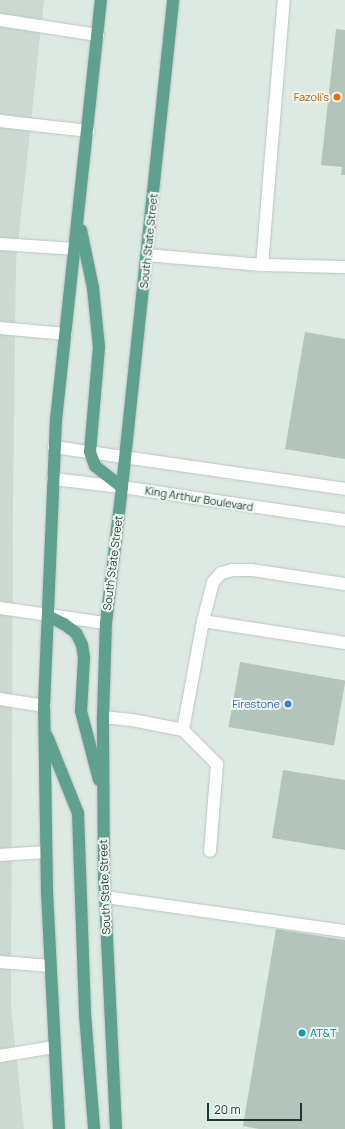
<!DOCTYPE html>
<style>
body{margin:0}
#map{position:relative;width:345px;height:1129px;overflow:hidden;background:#dde9e3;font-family:Manrope,sans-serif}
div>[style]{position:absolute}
.built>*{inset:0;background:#cbd9d2}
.building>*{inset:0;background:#b2c4bc;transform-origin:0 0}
.roads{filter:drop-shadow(0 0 1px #bcc4c1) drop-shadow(0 0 1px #bcc4c1)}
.minor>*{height:12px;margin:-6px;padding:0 6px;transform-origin:6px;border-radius:6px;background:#fff}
.major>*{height:12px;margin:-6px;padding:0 6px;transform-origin:6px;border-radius:6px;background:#60a08e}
.dots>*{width:11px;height:11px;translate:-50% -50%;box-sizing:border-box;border:2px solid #edf6f1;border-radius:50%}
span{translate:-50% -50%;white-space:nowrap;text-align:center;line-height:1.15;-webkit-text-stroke:4px #edf6f1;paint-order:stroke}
.food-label{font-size:11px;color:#c56008}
.right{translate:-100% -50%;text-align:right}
.street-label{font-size:11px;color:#1e3931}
.shop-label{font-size:11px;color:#366cbe}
.culture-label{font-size:11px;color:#0d838f}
.left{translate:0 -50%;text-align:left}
.scale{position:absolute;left:207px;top:1103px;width:95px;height:18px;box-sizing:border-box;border:2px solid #1e3931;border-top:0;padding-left:5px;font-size:12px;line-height:14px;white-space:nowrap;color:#1e3931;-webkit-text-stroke:3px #edf6f1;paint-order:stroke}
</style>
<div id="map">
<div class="built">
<div style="clip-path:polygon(0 0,44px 0,16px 262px,13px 502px,11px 1007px,24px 1129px,0 1129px)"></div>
</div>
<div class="building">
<div style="clip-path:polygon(336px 29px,345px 30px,345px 175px,341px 175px,342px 167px,321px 165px)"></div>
<div style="clip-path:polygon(305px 332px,345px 339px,345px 459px,285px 449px)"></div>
<div style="left:240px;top:662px;width:107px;height:66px;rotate:10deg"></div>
<div style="clip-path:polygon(283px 770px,345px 780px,345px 850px,272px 838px)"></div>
<div style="clip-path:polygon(276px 929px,345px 940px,345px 1129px,259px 1129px,243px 1126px)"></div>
</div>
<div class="roads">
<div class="minor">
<div style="left:0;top:20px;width:99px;rotate:8.7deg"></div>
<div style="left:0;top:121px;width:89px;rotate:6.5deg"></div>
<div style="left:0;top:244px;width:76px;rotate:3.8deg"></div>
<div style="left:147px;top:255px;width:115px;rotate:5deg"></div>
<div style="left:262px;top:265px;width:266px;rotate:-85.3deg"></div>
<div style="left:262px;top:265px;width:83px;rotate:1.4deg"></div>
<div style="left:0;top:328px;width:66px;rotate:5.2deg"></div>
<div style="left:54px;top:447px;width:294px;rotate:8.2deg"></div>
<div style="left:53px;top:479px;width:69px;rotate:6.6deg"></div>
<div style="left:122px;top:487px;width:225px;rotate:8.4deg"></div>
<div style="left:0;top:608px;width:107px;rotate:8.1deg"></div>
<div style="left:203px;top:621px;width:144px;rotate:8.8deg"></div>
<div style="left:0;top:699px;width:45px;rotate:9deg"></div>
<div style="left:103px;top:717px;width:29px;rotate:6deg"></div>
<div style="left:132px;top:720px;width:52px;rotate:11.1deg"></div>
<div style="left:183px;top:730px;width:111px;rotate:-79.6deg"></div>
<div style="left:203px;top:621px;width:40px;rotate:-75.6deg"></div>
<div style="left:213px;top:582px;width:12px;rotate:-48deg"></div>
<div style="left:221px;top:573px;width:12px;rotate:-14deg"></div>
<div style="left:233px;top:570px;width:19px"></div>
<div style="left:252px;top:570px;width:94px;rotate:8.6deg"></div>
<div style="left:183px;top:730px;width:48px;rotate:45deg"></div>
<div style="left:217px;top:764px;width:87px;rotate:94.6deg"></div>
<div style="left:0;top:855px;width:46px;rotate:-3.7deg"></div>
<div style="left:105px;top:897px;width:242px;rotate:8.1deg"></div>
<div style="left:0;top:962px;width:50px;rotate:4.6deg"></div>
<div style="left:0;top:1056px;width:54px;rotate:-9.6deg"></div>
</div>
<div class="major">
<div style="left:81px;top:230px;width:59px;rotate:78.3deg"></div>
<div style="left:93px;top:288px;width:59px;rotate:84.2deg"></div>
<div style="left:99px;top:347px;width:105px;rotate:94.9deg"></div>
<div style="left:90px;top:452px;width:15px;rotate:70deg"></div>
<div style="left:95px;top:466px;width:34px;rotate:38deg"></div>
<div style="left:48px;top:616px;width:18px;rotate:27deg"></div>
<div style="left:64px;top:624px;width:15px;rotate:37deg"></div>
<div style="left:76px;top:633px;width:13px;rotate:63deg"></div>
<div style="left:82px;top:645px;width:13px;rotate:81deg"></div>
<div style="left:84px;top:658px;width:53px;rotate:93.2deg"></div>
<div style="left:81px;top:711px;width:71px;rotate:75.4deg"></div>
<div style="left:47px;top:736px;width:83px;rotate:68.1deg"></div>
<div style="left:78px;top:813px;width:201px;rotate:88deg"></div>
<div style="left:85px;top:1014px;width:115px;rotate:85.5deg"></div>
<div style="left:59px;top:1129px;width:237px;rotate:-92.9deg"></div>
<div style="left:47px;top:892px;width:186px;rotate:-90.9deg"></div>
<div style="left:44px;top:706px;width:286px;rotate:-87.6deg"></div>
<div style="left:56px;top:420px;width:422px;rotate:-83.9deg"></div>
<div style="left:116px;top:1129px;width:251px;rotate:-92.7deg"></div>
<div style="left:104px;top:878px;width:161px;rotate:-90.4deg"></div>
<div style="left:103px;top:717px;width:94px;rotate:-88.2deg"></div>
<div style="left:106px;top:623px;width:137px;rotate:-83.3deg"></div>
<div style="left:122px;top:487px;width:490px;rotate:-84deg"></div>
</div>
</div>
<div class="dots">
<div style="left:337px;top:97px;background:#e8710a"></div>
<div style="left:288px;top:704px;background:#3f7fe0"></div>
<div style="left:302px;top:1033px;background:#0f9aa8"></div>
</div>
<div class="food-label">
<span class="right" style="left:329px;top:97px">Fazoli's</span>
</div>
<div class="street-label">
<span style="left:149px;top:241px;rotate:-84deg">South State Street</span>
<span style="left:199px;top:499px;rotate:9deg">King Arthur Boulevard</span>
<span style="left:113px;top:563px;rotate:-83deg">South State Street</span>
<span style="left:105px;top:887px;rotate:-92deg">South State Street</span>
</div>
<div class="shop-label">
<span class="right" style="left:280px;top:704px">Firestone</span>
</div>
<div class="culture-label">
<span class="left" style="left:310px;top:1033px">AT&amp;T</span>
</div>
<div class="scale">20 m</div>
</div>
